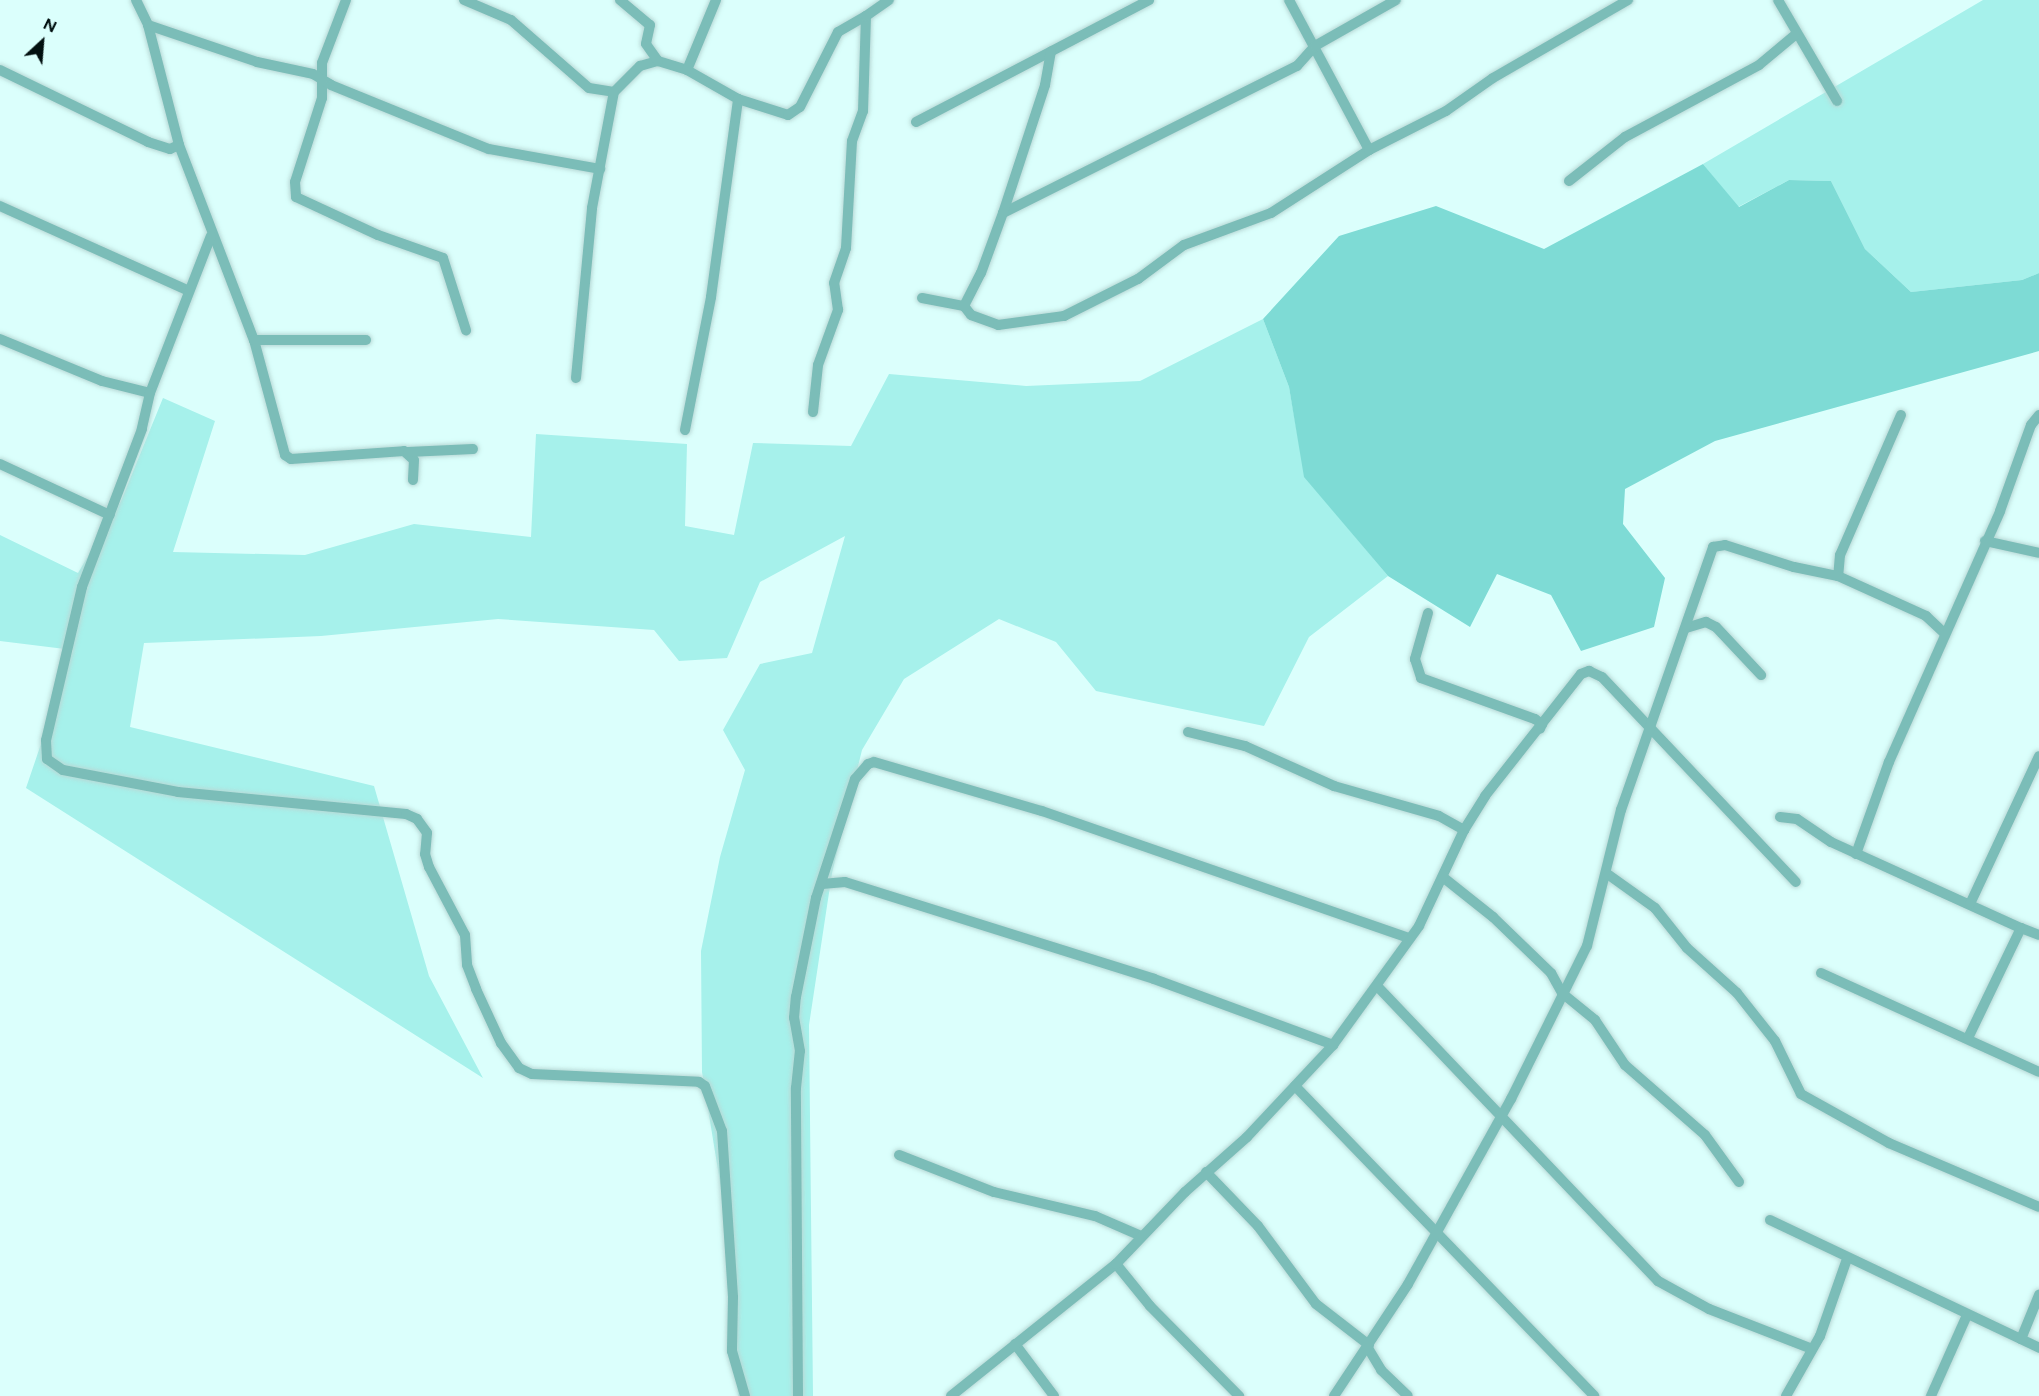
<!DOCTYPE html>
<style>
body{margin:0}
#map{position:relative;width:2039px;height:1396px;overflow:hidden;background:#dbfffc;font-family:Figtree,sans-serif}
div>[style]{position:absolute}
.green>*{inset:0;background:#a6f1eb}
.forest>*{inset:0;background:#7edbd5}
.roads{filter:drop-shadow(0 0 2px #b8d9d6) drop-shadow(0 0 2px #b8d9d6)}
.minor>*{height:10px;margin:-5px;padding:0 5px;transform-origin:5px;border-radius:5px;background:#7bbdb8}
span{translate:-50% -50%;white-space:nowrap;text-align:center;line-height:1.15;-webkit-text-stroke:4.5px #dbfffc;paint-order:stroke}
.north{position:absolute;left:12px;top:12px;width:60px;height:60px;-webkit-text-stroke:4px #dbfffc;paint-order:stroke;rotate:26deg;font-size:16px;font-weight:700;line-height:24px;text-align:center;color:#021010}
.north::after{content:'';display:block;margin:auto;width:21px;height:27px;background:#021010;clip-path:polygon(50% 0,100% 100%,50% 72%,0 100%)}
</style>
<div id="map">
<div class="green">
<div style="clip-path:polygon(1983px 0,2039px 0,2039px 273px,2022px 280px,1911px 292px,1865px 249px,1831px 181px,1789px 180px,1738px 207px,1703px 164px)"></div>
<div style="clip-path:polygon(1263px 319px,1289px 387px,1305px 477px,1388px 576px,1309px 637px,1264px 726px,1096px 691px,1056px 642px,999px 619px,904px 679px,862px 750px,832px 873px,809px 1025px,813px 1396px,738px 1396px,727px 1225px,702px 1072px,701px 951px,720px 857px,745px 770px,723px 730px,760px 664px,812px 653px,845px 536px,760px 582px,727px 658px,679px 661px,654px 630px,498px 619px,321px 636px,144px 643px,130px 727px,374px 786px,429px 976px,483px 1078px,26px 788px,73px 650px,0 641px,0 535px,78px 573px,121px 501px,163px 398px,215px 421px,173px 552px,305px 555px,414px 524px,531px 537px,536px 434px,687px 444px,685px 526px,734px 535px,753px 443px,851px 446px,889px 374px,1026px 386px,1140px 381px)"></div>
</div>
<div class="forest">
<div style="clip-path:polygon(1703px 164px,1739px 207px,1789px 180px,1831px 181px,1865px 249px,1911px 292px,2022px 280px,2039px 273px,2039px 351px,1715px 441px,1625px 489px,1623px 524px,1665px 578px,1654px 627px,1581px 651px,1551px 595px,1497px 574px,1470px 627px,1388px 576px,1304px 477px,1289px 387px,1263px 319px,1339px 236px,1436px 206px,1544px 249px)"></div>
</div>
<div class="roads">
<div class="minor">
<div style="left:136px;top:0;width:28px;rotate:64deg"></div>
<div style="left:148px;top:25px;width:124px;rotate:75.5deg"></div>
<div style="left:179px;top:145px;width:209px;rotate:69deg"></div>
<div style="left:254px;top:340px;width:119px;rotate:74.9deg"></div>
<div style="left:285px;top:455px;width:7px;rotate:34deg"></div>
<div style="left:291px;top:459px;width:113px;rotate:-4deg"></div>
<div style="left:404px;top:451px;width:13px;rotate:42deg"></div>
<div style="left:414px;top:460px;width:20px;rotate:93deg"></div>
<div style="left:346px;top:0;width:67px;rotate:110.9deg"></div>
<div style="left:322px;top:63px;width:35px;rotate:90deg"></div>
<div style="left:322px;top:98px;width:88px;rotate:107.8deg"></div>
<div style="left:295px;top:182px;width:15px;rotate:86deg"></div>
<div style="left:296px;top:197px;width:90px;rotate:24.9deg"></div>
<div style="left:378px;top:235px;width:69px;rotate:19.5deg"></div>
<div style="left:443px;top:258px;width:76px;rotate:72.3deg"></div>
<div style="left:464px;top:0;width:51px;rotate:23.1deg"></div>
<div style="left:511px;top:20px;width:103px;rotate:41.1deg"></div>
<div style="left:589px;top:88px;width:25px;rotate:9deg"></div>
<div style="left:614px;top:92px;width:37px;rotate:-45deg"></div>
<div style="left:640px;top:66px;width:19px;rotate:-16deg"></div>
<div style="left:658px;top:61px;width:30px;rotate:17deg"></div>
<div style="left:687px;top:70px;width:59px;rotate:29.6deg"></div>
<div style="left:738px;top:99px;width:52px;rotate:17.7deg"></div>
<div style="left:788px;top:115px;width:14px;rotate:-34deg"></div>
<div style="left:800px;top:107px;width:84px;rotate:-63.1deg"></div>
<div style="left:838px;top:32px;width:32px;rotate:-30deg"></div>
<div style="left:620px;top:0;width:39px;rotate:40deg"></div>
<div style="left:650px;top:25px;width:19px;rotate:102deg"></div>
<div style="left:646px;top:44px;width:21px;rotate:55deg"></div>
<div style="left:1289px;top:0;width:170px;rotate:61.9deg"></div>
<div style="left:1778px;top:0;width:117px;rotate:59.7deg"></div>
<div style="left:148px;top:25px;width:115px;rotate:18.7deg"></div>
<div style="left:257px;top:62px;width:57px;rotate:12.1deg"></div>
<div style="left:313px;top:74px;width:21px;rotate:31deg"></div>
<div style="left:331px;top:85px;width:170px;rotate:22.1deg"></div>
<div style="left:489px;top:149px;width:113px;rotate:10.2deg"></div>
<div style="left:0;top:70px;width:165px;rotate:25.9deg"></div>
<div style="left:148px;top:142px;width:23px;rotate:18deg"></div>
<div style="left:170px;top:149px;width:10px;rotate:-24deg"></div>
<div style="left:687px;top:70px;width:76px;rotate:-67.5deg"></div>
<div style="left:916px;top:122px;width:263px;rotate:-27.6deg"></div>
<div style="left:1569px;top:181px;width:71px;rotate:-38.2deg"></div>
<div style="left:1625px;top:137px;width:152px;rotate:-28.2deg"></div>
<div style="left:1759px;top:65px;width:47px;rotate:-39.8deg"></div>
<div style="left:0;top:206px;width:207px;rotate:24.2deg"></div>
<div style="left:1003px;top:213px;width:329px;rotate:-26.6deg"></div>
<div style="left:1297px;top:66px;width:27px;rotate:-48deg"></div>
<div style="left:1315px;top:46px;width:93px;rotate:-29.6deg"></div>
<div style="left:922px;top:298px;width:43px;rotate:10.8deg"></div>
<div style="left:964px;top:306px;width:11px;rotate:52deg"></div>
<div style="left:971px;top:315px;width:29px;rotate:20deg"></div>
<div style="left:998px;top:325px;width:67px;rotate:-7.8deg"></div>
<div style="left:1064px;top:316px;width:83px;rotate:-26.6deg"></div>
<div style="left:1138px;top:279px;width:57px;rotate:-36.5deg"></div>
<div style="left:1184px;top:245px;width:93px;rotate:-20.2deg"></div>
<div style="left:1271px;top:213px;width:117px;rotate:-32.7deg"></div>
<div style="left:1369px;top:150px;width:86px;rotate:-26.9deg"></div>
<div style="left:1446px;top:111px;width:57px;rotate:-35.1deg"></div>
<div style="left:1493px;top:78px;width:156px;rotate:-30deg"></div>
<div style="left:964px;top:306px;width:37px;rotate:-63deg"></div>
<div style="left:981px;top:273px;width:64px;rotate:-69.9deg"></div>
<div style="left:1003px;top:213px;width:135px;rotate:-71.8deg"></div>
<div style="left:1045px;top:85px;width:34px;rotate:-80deg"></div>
<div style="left:0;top:339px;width:110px;rotate:22.4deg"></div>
<div style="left:102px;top:381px;width:49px;rotate:14deg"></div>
<div style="left:150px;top:393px;width:168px;rotate:-68.8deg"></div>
<div style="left:254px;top:340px;width:112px"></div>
<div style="left:576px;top:378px;width:171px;rotate:-84.6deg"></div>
<div style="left:592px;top:208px;width:118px;rotate:-79.3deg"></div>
<div style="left:150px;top:393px;width:37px;rotate:103deg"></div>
<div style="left:142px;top:429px;width:169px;rotate:110.8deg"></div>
<div style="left:82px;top:587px;width:157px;rotate:103.2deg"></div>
<div style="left:46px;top:740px;width:19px;rotate:87deg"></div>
<div style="left:47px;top:759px;width:19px;rotate:35deg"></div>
<div style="left:63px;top:770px;width:117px;rotate:10.8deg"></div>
<div style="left:178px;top:792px;width:229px;rotate:5.5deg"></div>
<div style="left:406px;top:814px;width:12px;rotate:24deg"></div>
<div style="left:417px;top:819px;width:17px;rotate:54deg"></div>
<div style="left:427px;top:833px;width:21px;rotate:95deg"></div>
<div style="left:425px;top:854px;width:14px;rotate:73deg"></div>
<div style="left:429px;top:867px;width:77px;rotate:62.1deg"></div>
<div style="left:465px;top:935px;width:30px;rotate:86deg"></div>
<div style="left:467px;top:965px;width:26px;rotate:69deg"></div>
<div style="left:476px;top:989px;width:60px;rotate:65.2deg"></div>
<div style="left:501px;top:1043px;width:31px;rotate:54deg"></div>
<div style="left:519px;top:1068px;width:14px;rotate:25deg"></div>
<div style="left:532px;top:1074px;width:167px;rotate:2.7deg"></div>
<div style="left:699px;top:1082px;width:7px;rotate:34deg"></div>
<div style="left:705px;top:1086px;width:48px;rotate:69.3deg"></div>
<div style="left:722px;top:1131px;width:166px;rotate:86.2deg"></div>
<div style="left:733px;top:1297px;width:54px;rotate:91.1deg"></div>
<div style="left:732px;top:1351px;width:47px;rotate:73.9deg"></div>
<div style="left:813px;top:412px;width:47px;rotate:-83.9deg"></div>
<div style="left:818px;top:365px;width:59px;rotate:-70deg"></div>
<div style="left:838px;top:310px;width:27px;rotate:-98deg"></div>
<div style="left:834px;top:283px;width:37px;rotate:-71deg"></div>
<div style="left:846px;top:248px;width:107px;rotate:-86.8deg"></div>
<div style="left:852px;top:141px;width:32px;rotate:-70deg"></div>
<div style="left:863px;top:111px;width:95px;rotate:-88.2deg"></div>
<div style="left:866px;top:16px;width:28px;rotate:-35deg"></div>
<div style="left:1901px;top:415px;width:153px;rotate:113.5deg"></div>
<div style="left:1840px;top:555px;width:21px;rotate:95deg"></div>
<div style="left:1838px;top:576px;width:97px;rotate:24.4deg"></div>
<div style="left:1926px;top:616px;width:25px;rotate:43deg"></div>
<div style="left:685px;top:430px;width:136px;rotate:-78.9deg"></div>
<div style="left:711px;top:297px;width:200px;rotate:-82.2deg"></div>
<div style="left:408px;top:452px;width:65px;rotate:-2.6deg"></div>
<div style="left:0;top:464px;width:121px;rotate:24.9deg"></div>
<div style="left:1985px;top:541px;width:55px;rotate:12.5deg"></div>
<div style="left:1428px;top:613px;width:48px;rotate:105.8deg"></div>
<div style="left:1415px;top:659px;width:20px;rotate:72deg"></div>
<div style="left:1421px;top:678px;width:121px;rotate:19.8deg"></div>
<div style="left:1535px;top:719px;width:9px;rotate:36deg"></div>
<div style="left:1542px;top:724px;width:5px;rotate:112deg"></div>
<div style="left:1686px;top:628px;width:21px;rotate:-17deg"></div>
<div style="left:1706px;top:622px;width:11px;rotate:27deg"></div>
<div style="left:1716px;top:627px;width:66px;rotate:46.8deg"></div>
<div style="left:1188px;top:732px;width:59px;rotate:13.8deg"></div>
<div style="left:1245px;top:746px;width:98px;rotate:24.2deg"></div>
<div style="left:1334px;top:786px;width:109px;rotate:15.9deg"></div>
<div style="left:1439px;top:816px;width:29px;rotate:29deg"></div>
<div style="left:1780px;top:817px;width:17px;rotate:7deg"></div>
<div style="left:1797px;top:819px;width:41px;rotate:34.1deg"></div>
<div style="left:1831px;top:842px;width:209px;rotate:24.4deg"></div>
<div style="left:1856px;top:854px;width:98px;rotate:-70.3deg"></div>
<div style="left:1889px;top:762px;width:274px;rotate:-66.1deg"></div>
<div style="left:2000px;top:511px;width:91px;rotate:-70.2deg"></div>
<div style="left:2031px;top:425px;width:13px;rotate:-51deg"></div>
<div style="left:1606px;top:873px;width:60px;rotate:35.5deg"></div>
<div style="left:1655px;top:908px;width:51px;rotate:51.3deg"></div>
<div style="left:1687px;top:948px;width:67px;rotate:42deg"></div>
<div style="left:1737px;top:993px;width:61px;rotate:51.6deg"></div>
<div style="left:1775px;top:1041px;width:59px;rotate:63.9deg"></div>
<div style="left:1801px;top:1094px;width:101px;rotate:29.1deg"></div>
<div style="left:1889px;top:1143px;width:163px;rotate:23.1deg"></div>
<div style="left:1444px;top:878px;width:63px;rotate:38.5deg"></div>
<div style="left:1493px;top:917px;width:81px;rotate:44deg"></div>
<div style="left:1551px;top:973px;width:23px;rotate:61deg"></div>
<div style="left:1562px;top:993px;width:43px;rotate:39.3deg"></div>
<div style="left:1595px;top:1020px;width:54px;rotate:56.3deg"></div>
<div style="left:1625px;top:1065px;width:106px;rotate:41.2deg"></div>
<div style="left:1705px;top:1135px;width:58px;rotate:54.1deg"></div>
<div style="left:822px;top:884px;width:23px;rotate:-5deg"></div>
<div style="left:845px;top:882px;width:324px;rotate:17.4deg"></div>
<div style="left:1154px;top:979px;width:191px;rotate:20.2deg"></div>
<div style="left:1970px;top:904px;width:163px;rotate:-65deg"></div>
<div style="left:1821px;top:973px;width:239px;rotate:24.4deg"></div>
<div style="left:1378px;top:987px;width:406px;rotate:46.4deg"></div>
<div style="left:1658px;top:1281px;width:58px;rotate:28.8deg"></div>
<div style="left:1709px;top:1309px;width:110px;rotate:21.2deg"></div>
<div style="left:1968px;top:1038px;width:122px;rotate:-64.3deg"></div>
<div style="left:2021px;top:928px;width:19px;rotate:21deg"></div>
<div style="left:1295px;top:1086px;width:431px;rotate:46deg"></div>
<div style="left:899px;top:1155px;width:102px;rotate:21.3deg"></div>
<div style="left:994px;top:1192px;width:104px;rotate:13.4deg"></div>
<div style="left:1095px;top:1216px;width:50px;rotate:23.5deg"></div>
<div style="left:1206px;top:1172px;width:75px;rotate:46.1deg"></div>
<div style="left:1258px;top:1226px;width:97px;rotate:53.4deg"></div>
<div style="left:1316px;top:1304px;width:67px;rotate:37.7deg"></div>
<div style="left:1770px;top:1220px;width:298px;rotate:25.4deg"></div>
<div style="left:1116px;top:1264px;width:54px;rotate:51deg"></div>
<div style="left:1150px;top:1306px;width:127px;rotate:45.3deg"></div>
<div style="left:2021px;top:1339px;width:48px;rotate:-67.8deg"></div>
<div style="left:1015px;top:1344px;width:65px;rotate:53.1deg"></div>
<div style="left:1368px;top:1348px;width:26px;rotate:59deg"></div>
<div style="left:1381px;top:1370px;width:37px;rotate:44deg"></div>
<div style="left:798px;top:1396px;width:308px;rotate:-90.4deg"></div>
<div style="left:796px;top:1088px;width:37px;rotate:-84deg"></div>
<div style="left:800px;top:1051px;width:34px;rotate:-100deg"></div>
<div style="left:794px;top:1018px;width:21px;rotate:-85deg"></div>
<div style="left:796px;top:997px;width:101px;rotate:-78.6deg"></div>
<div style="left:816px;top:898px;width:125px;rotate:-71.9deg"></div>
<div style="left:855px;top:779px;width:20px;rotate:-49deg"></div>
<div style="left:868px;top:764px;width:6px;rotate:-18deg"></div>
<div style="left:874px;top:762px;width:175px;rotate:16.3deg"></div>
<div style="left:1042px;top:811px;width:387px;rotate:19.1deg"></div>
<div style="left:951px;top:1396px;width:211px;rotate:-38.7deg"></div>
<div style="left:1116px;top:1264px;width:100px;rotate:-46.2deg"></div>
<div style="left:1185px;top:1192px;width:83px;rotate:-41.6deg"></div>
<div style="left:1247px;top:1137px;width:126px;rotate:-46.9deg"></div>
<div style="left:1333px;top:1045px;width:147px;rotate:-54.1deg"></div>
<div style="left:1419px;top:926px;width:106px;rotate:-64.9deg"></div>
<div style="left:1464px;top:830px;width:40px;rotate:-58deg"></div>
<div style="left:1485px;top:796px;width:155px;rotate:-51.8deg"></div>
<div style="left:1581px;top:674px;width:9px;rotate:-21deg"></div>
<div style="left:1589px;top:671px;width:14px;rotate:25deg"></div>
<div style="left:1602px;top:677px;width:282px;rotate:46.6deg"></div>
<div style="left:1334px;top:1396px;width:134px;rotate:-56.5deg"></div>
<div style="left:1408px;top:1284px;width:212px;rotate:-60.9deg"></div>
<div style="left:1511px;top:1099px;width:171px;rotate:-63.6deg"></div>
<div style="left:1587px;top:946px;width:140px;rotate:-76deg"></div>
<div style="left:1621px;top:810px;width:279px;rotate:-70.7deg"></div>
<div style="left:1713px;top:547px;width:12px;rotate:-9deg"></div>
<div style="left:1725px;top:545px;width:72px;rotate:17.7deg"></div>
<div style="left:1794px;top:567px;width:45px;rotate:11.6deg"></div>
<div style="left:1786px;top:1396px;width:69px;rotate:-60.5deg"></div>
<div style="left:1820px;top:1336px;width:82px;rotate:-70.7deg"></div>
<div style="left:1931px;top:1396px;width:89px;rotate:-66deg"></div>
</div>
</div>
<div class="north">N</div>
</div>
